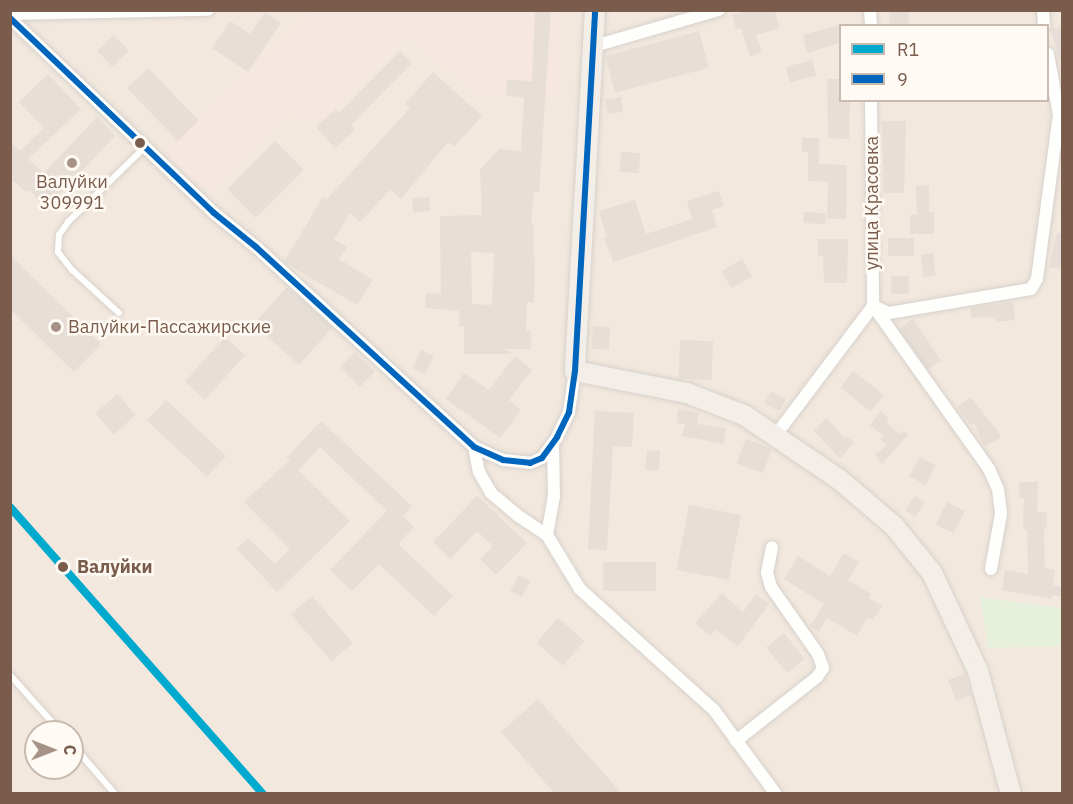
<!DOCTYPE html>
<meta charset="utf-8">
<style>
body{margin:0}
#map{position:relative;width:1073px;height:804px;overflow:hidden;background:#f9f5f0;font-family:"IBM Plex Sans",sans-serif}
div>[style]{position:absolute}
.residential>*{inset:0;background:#f2e8de}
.commercial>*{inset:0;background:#f6e8e1}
.green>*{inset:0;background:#e7f0db}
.building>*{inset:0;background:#e6ded7;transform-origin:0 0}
.roads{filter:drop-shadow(0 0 2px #d7d1cb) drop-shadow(0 0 2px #d7d1cb)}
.lane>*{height:6px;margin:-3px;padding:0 3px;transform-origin:3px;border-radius:3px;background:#fefefd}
.street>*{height:12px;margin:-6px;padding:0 6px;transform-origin:6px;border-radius:6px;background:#fefefd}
.primary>*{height:20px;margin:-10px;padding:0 10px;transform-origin:10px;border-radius:10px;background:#f3eee8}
.bus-1>*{height:6px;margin:-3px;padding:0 3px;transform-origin:3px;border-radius:3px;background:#0065bd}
.rail-1>*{height:8px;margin:-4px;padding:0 4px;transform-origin:4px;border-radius:4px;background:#00a9ce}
.dots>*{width:16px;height:16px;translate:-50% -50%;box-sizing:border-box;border:3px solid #fffaf3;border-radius:50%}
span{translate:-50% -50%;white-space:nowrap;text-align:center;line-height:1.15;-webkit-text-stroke:5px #fffaf3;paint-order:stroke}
.poi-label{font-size:18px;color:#7a5c4d}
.left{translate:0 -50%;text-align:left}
.street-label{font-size:18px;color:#7a5c4d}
.stop-label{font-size:18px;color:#7a5c4d;font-weight:700}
.frame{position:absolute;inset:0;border:12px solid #7a5c4d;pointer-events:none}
.legend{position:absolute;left:839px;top:24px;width:210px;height:78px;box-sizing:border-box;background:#fffaf3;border:2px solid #cabbb1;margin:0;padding:8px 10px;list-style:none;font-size:18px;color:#7a5c4d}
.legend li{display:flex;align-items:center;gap:12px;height:30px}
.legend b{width:30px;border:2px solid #cabbb1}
.north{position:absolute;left:24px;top:720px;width:60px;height:60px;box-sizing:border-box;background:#fffaf3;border:2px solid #cabbb1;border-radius:50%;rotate:90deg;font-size:16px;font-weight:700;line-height:24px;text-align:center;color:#7a5c4d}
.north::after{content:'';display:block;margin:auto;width:21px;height:27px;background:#a69286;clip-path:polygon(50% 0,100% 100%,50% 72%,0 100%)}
</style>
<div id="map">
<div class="residential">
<div style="clip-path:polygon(evenodd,11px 11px,1062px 11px,1062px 793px,11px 793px,11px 11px,840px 26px,1048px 26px,1048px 100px,840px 100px,840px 26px,11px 11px,36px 732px,72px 732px,72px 768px,36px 768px,36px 732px)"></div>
</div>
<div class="commercial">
<div style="clip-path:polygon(311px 11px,560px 11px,556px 95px,479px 95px,408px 37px,322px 118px,290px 115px,210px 193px,164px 154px)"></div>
</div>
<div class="green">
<div style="clip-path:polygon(980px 597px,1062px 608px,1062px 646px,988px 648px)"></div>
</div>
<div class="building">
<div style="clip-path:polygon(evenodd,535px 10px,551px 10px,539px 192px,534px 191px,531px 225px,534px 225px,533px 255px,535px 255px,534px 302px,527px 302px,526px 331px,531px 331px,531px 349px,506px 349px,512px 354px,464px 354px,464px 327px,459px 326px,459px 311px,425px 308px,426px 293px,441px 294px,440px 216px,482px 215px,480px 170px,499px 149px,521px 151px,524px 97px,506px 96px,507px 80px,532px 81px,535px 10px,471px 252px,494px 253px,492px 305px,472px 304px,471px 252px)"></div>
<div style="clip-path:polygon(748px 10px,774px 10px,780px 28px,756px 35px,762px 52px,750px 56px,741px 28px,736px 29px,732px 15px)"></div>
<div style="left:889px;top:10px;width:20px;height:16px"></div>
<div style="clip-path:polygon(265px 12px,281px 23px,248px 72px,212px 48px,230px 21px,250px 34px)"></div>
<div style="clip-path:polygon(840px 25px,840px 43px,807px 53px,803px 35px)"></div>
<div style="clip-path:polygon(1062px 26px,1062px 61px,1060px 61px,1051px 30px)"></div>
<div style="left:699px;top:31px;width:38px;height:97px;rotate:75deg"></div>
<div style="left:114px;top:35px;width:22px;height:23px;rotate:47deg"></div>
<div style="clip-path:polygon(400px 51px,412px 63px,351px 125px,355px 130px,335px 148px,316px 127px,336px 109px,339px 113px)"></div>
<div style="left:812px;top:60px;width:16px;height:27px;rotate:75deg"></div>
<div style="left:148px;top:68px;width:73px;height:29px;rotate:46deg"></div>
<div style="clip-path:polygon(433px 72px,482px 116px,454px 147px,448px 142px,401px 199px,390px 190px,360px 222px,350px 213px,334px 239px,347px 247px,339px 259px,373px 280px,357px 305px,284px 262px,323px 197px,326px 200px,410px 108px,405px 104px)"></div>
<div style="clip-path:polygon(48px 74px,81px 109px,28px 159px,44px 173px,97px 117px,115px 136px,47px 208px,29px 190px,26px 192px,10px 178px,10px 142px,20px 151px,44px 128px,19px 102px)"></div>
<div style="clip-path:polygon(827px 79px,840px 79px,840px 100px,850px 100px,849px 139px,828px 138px)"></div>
<div style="left:621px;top:97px;width:15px;height:16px;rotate:82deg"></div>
<div style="clip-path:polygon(882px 121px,906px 121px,904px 193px,884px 193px)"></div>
<div style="clip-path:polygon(802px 138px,819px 138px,819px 164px,847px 165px,846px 219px,827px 219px,828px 182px,808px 181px,808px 152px,802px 152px)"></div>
<div style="left:275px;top:141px;width:41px;height:68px;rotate:45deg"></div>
<div style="left:621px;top:152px;width:19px;height:20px;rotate:3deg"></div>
<div style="clip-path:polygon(929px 185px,929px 212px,934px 212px,934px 234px,910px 234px,910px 215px,917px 215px,916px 186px)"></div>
<div style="clip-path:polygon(719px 191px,724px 206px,712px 210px,717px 227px,613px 262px,604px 238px,607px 237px,599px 211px,635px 200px,646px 234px,692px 219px,687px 201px)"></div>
<div style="left:429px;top:197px;width:14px;height:17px;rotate:86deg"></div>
<div style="left:804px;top:212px;width:22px;height:11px;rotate:3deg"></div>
<div style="clip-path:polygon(1057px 233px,1062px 234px,1062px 269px,1049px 267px)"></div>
<div style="left:914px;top:238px;width:18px;height:26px;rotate:90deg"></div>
<div style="clip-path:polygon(818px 239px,848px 239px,847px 283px,824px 283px,823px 256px,818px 256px)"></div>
<div style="left:933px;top:253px;width:23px;height:12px;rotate:83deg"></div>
<div style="clip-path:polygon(10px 255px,101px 344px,74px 372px,10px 309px)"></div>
<div style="left:742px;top:259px;width:20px;height:24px;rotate:60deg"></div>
<div style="left:909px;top:276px;width:18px;height:18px;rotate:90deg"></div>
<div style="left:287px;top:287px;width:61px;height:50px;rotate:42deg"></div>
<div style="clip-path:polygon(1013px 302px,1015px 320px,996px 322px,995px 317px,971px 318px,971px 308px)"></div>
<div style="left:913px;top:319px;width:50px;height:17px;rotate:56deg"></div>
<div style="left:593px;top:326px;width:17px;height:23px;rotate:3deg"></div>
<div style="left:225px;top:337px;width:27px;height:60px;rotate:42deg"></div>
<div style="left:680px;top:340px;width:33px;height:39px;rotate:2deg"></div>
<div style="left:421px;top:350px;width:14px;height:20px;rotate:25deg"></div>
<div style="left:355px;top:352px;width:28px;height:21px;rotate:45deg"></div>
<div style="clip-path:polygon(515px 356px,532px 370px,509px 400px,521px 410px,500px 438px,446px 399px,464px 373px,489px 390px)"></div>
<div style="left:853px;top:371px;width:39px;height:21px;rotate:38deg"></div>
<div style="left:771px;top:391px;width:17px;height:14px;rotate:28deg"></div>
<div style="left:117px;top:394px;width:28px;height:29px;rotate:48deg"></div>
<div style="clip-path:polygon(971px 397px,994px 427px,996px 427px,1001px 438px,984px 446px,974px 423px,971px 425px,957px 407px)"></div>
<div style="left:166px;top:400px;width:82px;height:28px;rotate:43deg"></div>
<div style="clip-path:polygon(678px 409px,699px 413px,697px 424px,726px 428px,724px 444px,682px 436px,685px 424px,677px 423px)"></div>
<div style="clip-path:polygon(595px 411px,634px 413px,632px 447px,613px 446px,607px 550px,588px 549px)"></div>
<div style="clip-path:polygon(881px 411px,889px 418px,886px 422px,899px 434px,904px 430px,908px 435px,882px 464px,875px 455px,887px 445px,880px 439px,883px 436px,870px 425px)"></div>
<div style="clip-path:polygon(826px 418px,845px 438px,846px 436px,854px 442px,840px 459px,814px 431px)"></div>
<div style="clip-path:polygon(321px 421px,412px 506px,403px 516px,414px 527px,398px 544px,453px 596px,434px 616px,379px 564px,352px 591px,330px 570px,387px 511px,320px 447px,298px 470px,350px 521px,277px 592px,237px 549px,248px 538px,275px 564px,290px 549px,244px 502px,290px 460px,287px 457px)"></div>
<div style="left:746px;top:439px;width:28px;height:26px;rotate:21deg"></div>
<div style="left:647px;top:450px;width:13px;height:20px;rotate:4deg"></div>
<div style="left:920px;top:457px;width:18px;height:22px;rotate:29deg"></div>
<div style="clip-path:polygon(1019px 482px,1038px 482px,1037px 512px,1047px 512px,1047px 529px,1044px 529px,1045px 568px,1055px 570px,1053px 585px,1062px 587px,1062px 597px,1052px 595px,1051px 599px,1002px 590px,1005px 570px,1028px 574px,1027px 529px,1023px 529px,1024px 498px,1019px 498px)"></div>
<div style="clip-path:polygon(477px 496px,527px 543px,496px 575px,480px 559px,493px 546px,477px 531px,450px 559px,433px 542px)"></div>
<div style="left:915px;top:496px;width:12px;height:17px;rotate:35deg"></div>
<div style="left:947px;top:502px;width:20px;height:25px;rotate:27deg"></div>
<div style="left:689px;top:505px;width:53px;height:66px;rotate:11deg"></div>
<div style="clip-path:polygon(844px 553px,859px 562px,848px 580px,871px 594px,869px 598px,882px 606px,873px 620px,868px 617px,857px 636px,827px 618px,819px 632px,810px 626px,824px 604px,784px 579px,798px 556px,830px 576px)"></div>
<div style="left:603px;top:562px;width:53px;height:29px"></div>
<div style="left:519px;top:575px;width:13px;height:18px;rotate:29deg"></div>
<div style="clip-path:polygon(722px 593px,743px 612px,756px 594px,769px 604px,738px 646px,716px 630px,710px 636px,695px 623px)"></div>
<div style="left:312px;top:596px;width:62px;height:28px;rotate:49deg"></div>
<div style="left:558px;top:618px;width:35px;height:33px;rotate:41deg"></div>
<div style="left:784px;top:633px;width:33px;height:23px;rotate:51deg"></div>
<div style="left:964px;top:674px;width:22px;height:17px;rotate:69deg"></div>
<div style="clip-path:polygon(538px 699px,622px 794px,555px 794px,501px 732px)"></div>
</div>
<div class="roads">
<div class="lane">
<div style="left:119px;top:313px;width:64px;rotate:-137.5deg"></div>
<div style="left:72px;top:270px;width:23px;rotate:-128deg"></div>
<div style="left:58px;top:252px;width:17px;rotate:-87deg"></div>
<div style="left:59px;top:235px;width:16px;rotate:-55deg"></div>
<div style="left:68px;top:222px;width:107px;rotate:-44.2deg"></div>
<div style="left:10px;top:675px;width:76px;rotate:48.2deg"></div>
<div style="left:72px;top:744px;width:66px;rotate:49.3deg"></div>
</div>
<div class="street">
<div style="left:870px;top:10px;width:16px;rotate:86deg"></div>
<div style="left:1043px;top:10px;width:16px;rotate:86deg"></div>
<div style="left:10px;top:14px;width:198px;rotate:-1.2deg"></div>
<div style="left:10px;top:18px;width:282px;rotate:43.7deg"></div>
<div style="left:214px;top:213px;width:54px;rotate:39deg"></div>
<div style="left:256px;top:247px;width:296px;rotate:42.5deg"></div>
<div style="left:474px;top:447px;width:32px;rotate:24deg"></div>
<div style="left:503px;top:460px;width:27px;rotate:6deg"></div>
<div style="left:530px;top:463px;width:13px;rotate:-23deg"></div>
<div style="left:542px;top:458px;width:26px;rotate:-54deg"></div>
<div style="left:557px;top:437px;width:28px;rotate:-64deg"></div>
<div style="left:569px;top:412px;width:41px;rotate:-81.7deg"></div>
<div style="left:594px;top:46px;width:130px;rotate:-16.1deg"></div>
<div style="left:871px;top:100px;width:206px;rotate:89.4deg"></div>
<div style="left:873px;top:306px;width:17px;rotate:24deg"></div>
<div style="left:889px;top:313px;width:144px;rotate:-9.6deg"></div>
<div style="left:1031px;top:289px;width:12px;rotate:-59deg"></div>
<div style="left:1037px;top:279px;width:165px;rotate:-82.4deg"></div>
<div style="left:1059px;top:115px;width:62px;rotate:-100.2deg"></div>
<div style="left:874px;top:307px;width:199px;rotate:54.6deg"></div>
<div style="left:989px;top:469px;width:22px;rotate:66deg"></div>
<div style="left:998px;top:489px;width:25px;rotate:83deg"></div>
<div style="left:1001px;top:514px;width:56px;rotate:100.3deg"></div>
<div style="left:775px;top:436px;width:163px;rotate:-53deg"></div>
<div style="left:474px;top:447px;width:25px;rotate:79deg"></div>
<div style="left:479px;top:472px;width:24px;rotate:60deg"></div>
<div style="left:491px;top:493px;width:34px;rotate:40deg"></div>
<div style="left:517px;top:515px;width:36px;rotate:34deg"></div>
<div style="left:547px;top:535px;width:63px;rotate:58.6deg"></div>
<div style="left:580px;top:589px;width:181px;rotate:42.1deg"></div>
<div style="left:714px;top:710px;width:104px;rotate:53.6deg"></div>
<div style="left:547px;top:535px;width:39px;rotate:-80deg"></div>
<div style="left:554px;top:497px;width:54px;rotate:-91.1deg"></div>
<div style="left:736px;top:741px;width:103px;rotate:-38.3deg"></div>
<div style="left:817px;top:677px;width:11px;rotate:-56deg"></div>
<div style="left:823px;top:668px;width:15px;rotate:-110deg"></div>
<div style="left:818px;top:654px;width:82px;rotate:-125deg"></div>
<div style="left:771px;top:587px;width:15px;rotate:-106deg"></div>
<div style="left:767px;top:573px;width:26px;rotate:-79deg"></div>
</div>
<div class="primary">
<div style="left:595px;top:10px;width:362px;rotate:93.2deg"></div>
<div style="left:575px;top:371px;width:114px;rotate:11.1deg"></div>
<div style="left:687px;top:393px;width:61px;rotate:21.1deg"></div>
<div style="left:744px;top:415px;width:116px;rotate:34.1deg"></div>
<div style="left:840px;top:480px;width:71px;rotate:40.4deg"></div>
<div style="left:894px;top:526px;width:60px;rotate:51deg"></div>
<div style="left:932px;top:573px;width:108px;rotate:64.9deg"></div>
<div style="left:978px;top:671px;width:127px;rotate:75deg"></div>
</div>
</div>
<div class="bus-1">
<div style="left:10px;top:18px;width:282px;rotate:43.7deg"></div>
<div style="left:214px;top:213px;width:54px;rotate:39deg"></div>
<div style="left:256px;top:247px;width:296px;rotate:42.5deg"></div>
<div style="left:474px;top:447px;width:32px;rotate:24deg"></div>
<div style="left:503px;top:460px;width:27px;rotate:6deg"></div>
<div style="left:530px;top:463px;width:13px;rotate:-23deg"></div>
<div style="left:542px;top:458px;width:26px;rotate:-54deg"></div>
<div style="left:557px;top:437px;width:28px;rotate:-64deg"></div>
<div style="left:569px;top:412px;width:41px;rotate:-81.7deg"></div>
<div style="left:575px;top:371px;width:362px;rotate:-86.8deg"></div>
</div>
<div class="rail-1">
<div style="left:10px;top:507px;width:383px;rotate:48.6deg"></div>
</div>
<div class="dots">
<div style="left:140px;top:143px;background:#7a5c4d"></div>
<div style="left:72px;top:163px;background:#a69286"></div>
<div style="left:56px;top:327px;background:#a69286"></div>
<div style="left:63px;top:567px;background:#7a5c4d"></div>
</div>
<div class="poi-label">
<span style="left:72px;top:193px">Валуйки<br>309991</span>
<span class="left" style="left:68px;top:327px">Валуйки-Пассажирские</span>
</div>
<div class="street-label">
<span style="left:872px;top:203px;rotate:-90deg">улица Красовка</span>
</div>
<div class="stop-label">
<span class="left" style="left:77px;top:567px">Валуйки</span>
</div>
<div class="frame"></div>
<ul class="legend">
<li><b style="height:8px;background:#00a9ce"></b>R1</li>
<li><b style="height:8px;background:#0065bd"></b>9</li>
</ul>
<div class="north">С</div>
</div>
